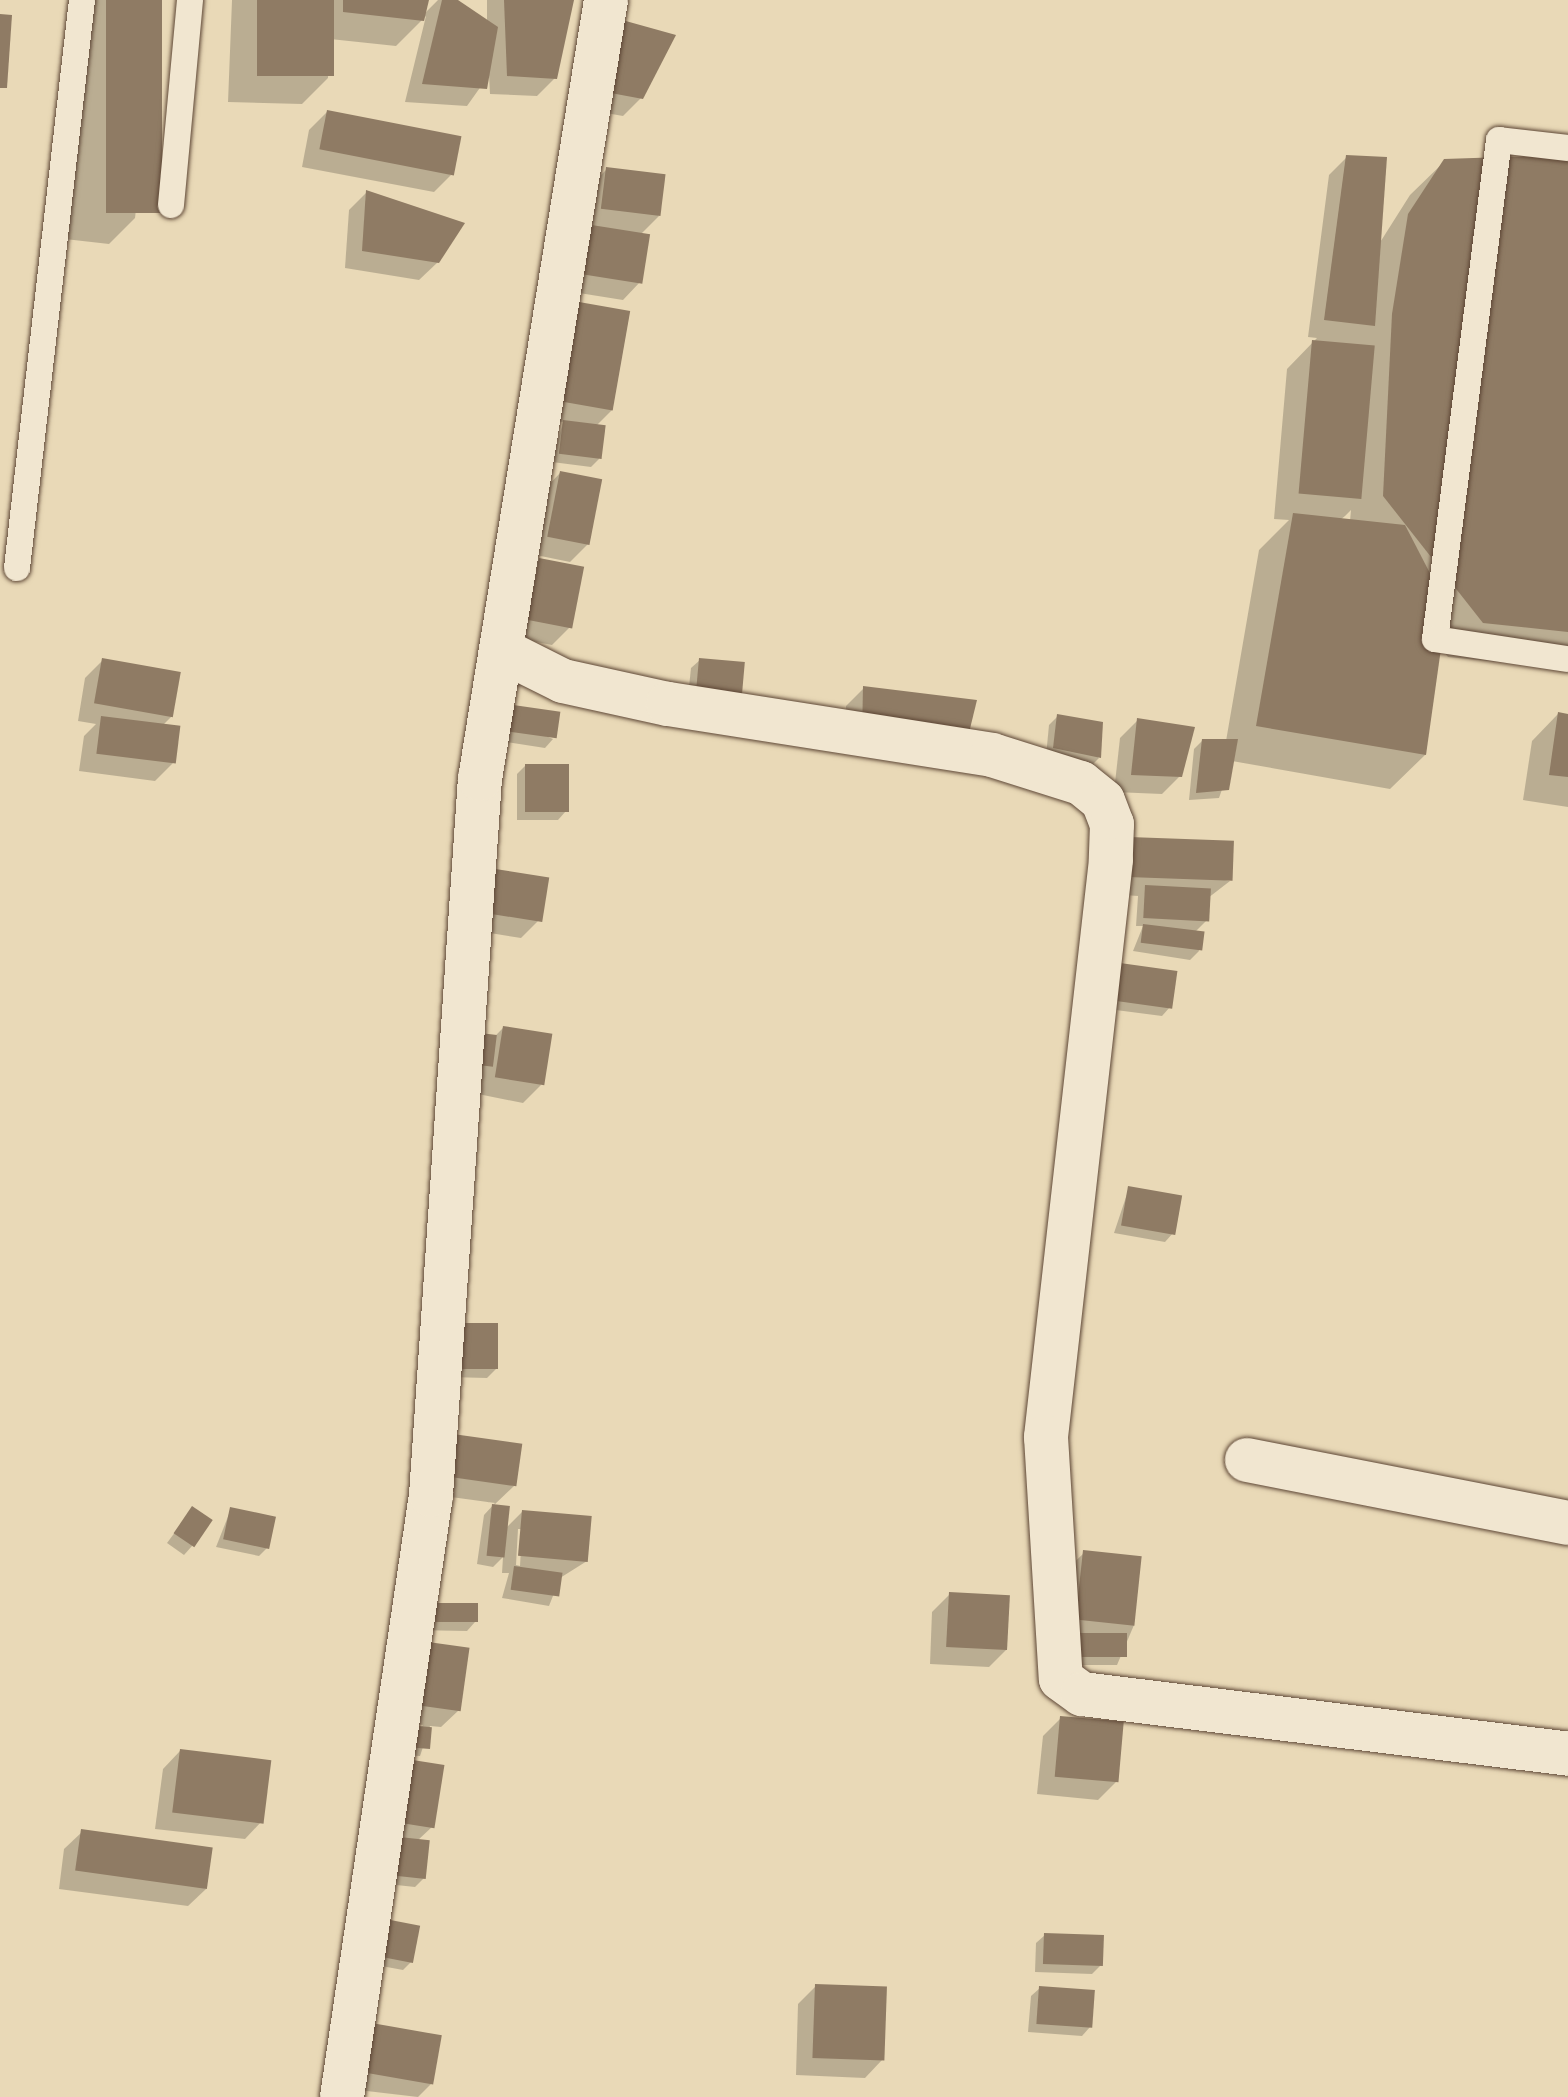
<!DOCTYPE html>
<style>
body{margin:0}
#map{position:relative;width:1568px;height:2097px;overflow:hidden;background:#e9d9b7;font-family:"Old Standard TT",serif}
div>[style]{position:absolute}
.shadow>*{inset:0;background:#0003}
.building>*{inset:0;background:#8f7b64;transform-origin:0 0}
.roads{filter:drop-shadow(0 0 2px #5d4635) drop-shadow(0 0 2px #5d4635)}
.lane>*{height:26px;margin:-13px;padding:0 13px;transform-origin:13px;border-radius:13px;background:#f1e6d0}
.street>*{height:44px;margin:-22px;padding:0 22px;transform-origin:22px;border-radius:22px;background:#f1e6d0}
span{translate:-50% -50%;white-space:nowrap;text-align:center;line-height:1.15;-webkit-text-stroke:6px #f1e6d0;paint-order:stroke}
</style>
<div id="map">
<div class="shadow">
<div style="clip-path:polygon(83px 0,160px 0,135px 218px,109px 244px,56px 238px)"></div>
<div style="clip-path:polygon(232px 0,427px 0,423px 15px,438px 0,454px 0,487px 21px,487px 0,572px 0,555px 78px,537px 96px,490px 94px,489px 75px,467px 106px,405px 102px,426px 16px,396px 46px,330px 39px,328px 78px,302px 104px,228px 102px)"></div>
<div style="clip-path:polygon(673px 37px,641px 98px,623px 116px,583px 109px)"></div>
<div style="clip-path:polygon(327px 112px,451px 175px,434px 192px,302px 167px,309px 130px)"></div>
<div style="clip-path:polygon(evenodd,1347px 157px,1379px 244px,1410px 195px,1445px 161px,1568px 157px,1568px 669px,1448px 657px,1439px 645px,1425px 755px,1390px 789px,1232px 761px,1219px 798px,1189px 800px,1194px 749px,1202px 741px,1226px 741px,1259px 550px,1289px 520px,1274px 519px,1287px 369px,1317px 338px,1308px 337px,1329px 175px,1347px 157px,1351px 510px,1350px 521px,1340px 520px,1345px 516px,1351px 510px)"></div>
<div style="clip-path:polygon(607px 169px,659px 216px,641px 234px,640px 282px,623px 300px,554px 289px,589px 187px)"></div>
<div style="clip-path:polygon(367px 192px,438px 262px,419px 280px,345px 268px,349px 210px)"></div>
<div style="clip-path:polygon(561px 322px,613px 409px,596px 426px,599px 459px,591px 467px,552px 462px,563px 422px,546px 420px)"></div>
<div style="clip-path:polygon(560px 473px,588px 544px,570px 562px,531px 554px,543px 491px)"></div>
<div style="clip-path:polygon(539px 560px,570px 627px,552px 645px,510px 637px,522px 578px)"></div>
<div style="clip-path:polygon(103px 660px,172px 716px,162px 726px,173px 763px,155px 781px,79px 771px,84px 736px,96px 724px,78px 721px,85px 678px)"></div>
<div style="clip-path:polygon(700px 660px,743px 664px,687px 706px,691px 668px)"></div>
<div style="clip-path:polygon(864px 688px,975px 702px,845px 753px,846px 706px)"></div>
<div style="clip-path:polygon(491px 713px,553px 739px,545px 748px,488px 739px)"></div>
<div style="clip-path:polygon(1558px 714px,1568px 716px,1568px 807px,1523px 800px,1532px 741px)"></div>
<div style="clip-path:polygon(1058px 716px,1099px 758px,1091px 766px,1046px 756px,1049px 725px)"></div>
<div style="clip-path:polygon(1138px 720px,1180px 776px,1162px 794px,1114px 792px,1120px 738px)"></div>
<div style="clip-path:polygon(525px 766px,566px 811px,558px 820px,517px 820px,517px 774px)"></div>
<div style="clip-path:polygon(1112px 857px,1230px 881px,1208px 898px,1207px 920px,1195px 932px,1199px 951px,1190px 960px,1133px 951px,1143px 926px,1136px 926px,1138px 896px,1110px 894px)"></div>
<div style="clip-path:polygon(472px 888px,539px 920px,521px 938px,465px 929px)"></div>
<div style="clip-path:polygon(1112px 974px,1170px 1007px,1162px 1016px,1108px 1009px)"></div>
<div style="clip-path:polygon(503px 1028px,541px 1085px,523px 1103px,478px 1094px,460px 1072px)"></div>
<div style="clip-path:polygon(1129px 1188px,1173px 1233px,1165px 1242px,1114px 1233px)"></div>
<div style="clip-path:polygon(496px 1325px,496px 1369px,487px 1378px,448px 1377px)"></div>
<div style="clip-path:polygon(evenodd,435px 1454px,514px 1486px,493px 1506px,505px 1529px,522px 1512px,587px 1561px,560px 1578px,549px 1606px,502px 1598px,509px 1573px,502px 1573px,503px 1557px,493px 1567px,477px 1564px,484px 1515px,495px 1503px,429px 1494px,435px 1454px,518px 1529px,522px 1529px,520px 1566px,516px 1565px,518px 1529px)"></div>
<div style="clip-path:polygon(193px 1508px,192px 1546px,184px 1555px,167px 1543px)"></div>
<div style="clip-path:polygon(231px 1509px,267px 1548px,259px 1556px,216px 1547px)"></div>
<div style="clip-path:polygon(1084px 1553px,1134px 1625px,1117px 1665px,1061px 1665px,1066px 1570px)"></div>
<div style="clip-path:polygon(950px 1594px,1007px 1649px,989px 1667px,930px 1664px,932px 1612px)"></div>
<div style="clip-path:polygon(412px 1613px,475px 1622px,467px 1631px,412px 1630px)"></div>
<div style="clip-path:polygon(404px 1661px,459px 1710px,441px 1727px,430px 1726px,420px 1756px,398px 1755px,423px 1725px,396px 1721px)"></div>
<div style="clip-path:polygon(1061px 1718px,1116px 1782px,1098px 1800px,1037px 1794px,1043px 1736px)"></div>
<div style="clip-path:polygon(180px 1751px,262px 1821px,245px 1839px,155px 1829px,163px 1769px)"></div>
<div style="clip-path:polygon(383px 1778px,433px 1826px,417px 1841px,424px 1878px,415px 1887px,378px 1883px)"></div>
<div style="clip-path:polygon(82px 1832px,206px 1889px,188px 1906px,59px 1889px,64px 1849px)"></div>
<div style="clip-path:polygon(367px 1927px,412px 1961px,403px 1970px,360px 1962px)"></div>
<div style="clip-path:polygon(1045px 1935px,1101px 1965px,1092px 1974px,1035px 1972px,1036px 1943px)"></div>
<div style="clip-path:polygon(816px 1986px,882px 2060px,865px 2078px,796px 2075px,798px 2004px)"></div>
<div style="clip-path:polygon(1040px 1988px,1090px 2027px,1082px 2036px,1028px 2032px,1031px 1996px)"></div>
<div style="clip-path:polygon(349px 2042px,432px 2083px,418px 2097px,341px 2088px)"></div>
</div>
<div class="building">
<div style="left:106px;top:0;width:56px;height:213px"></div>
<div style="left:257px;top:0;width:77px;height:76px"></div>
<div style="clip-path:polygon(343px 0,429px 0,424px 21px,343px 12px)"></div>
<div style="clip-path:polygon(442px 0,458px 0,498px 27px,487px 89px,422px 84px)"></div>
<div style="clip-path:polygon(504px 0,574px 0,557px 79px,507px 76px)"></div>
<div style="clip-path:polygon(0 14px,12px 15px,7px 88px,0 88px)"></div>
<div style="clip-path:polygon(615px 18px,676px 35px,643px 99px,600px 91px)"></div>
<div style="left:327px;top:110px;width:137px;height:40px;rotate:11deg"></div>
<div style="clip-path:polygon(1346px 155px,1387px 157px,1375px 326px,1324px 320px)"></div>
<div style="clip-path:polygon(1568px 155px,1568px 632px,1483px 623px,1383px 496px,1392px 314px,1408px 214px,1444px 159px)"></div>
<div style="left:606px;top:167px;width:60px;height:42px;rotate:7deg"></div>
<div style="clip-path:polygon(366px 190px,465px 223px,439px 263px,362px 251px)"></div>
<div style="left:579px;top:223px;width:72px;height:50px;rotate:9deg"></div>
<div style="left:579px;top:302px;width:52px;height:101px;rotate:10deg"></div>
<div style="left:1312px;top:340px;width:63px;height:154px;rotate:5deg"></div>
<div style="left:563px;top:420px;width:43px;height:34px;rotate:7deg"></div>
<div style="left:560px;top:471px;width:43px;height:67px;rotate:11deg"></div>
<div style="clip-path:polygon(1293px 513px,1405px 525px,1447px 606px,1426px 755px,1256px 726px)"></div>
<div style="left:539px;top:558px;width:46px;height:63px;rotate:11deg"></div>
<div style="left:102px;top:658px;width:80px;height:46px;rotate:10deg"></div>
<div style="left:699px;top:658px;width:46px;height:40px;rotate:5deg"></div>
<div style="clip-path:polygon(863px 686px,977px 700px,967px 741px,862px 736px)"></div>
<div style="left:499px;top:703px;width:62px;height:27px;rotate:8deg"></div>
<div style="clip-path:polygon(1558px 712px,1568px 714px,1568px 777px,1549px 775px)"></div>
<div style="clip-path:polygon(1057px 714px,1103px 722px,1101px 758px,1053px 748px)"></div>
<div style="left:101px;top:716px;width:80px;height:38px;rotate:7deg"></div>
<div style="clip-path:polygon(1137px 718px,1195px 727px,1182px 777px,1131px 775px)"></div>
<div style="clip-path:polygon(1202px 739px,1238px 739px,1229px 790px,1196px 793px)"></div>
<div style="left:525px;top:764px;width:44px;height:48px"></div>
<div style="left:1129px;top:837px;width:105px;height:40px;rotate:2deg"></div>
<div style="left:489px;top:868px;width:61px;height:45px;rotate:9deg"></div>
<div style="left:1145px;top:885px;width:66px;height:33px;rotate:3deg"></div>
<div style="left:1143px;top:924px;width:62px;height:19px;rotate:7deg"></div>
<div style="left:1120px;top:963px;width:58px;height:38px;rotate:8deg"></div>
<div style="left:503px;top:1026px;width:50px;height:52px;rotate:9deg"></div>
<div style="left:472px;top:1032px;width:25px;height:32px;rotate:7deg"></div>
<div style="left:1128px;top:1186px;width:55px;height:40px;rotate:10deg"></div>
<div style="left:456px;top:1323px;width:42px;height:46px"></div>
<div style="left:453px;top:1434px;width:70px;height:43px;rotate:8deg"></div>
<div style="left:492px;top:1504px;width:18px;height:52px;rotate:6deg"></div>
<div style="left:192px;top:1506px;width:25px;height:33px;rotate:34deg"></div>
<div style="left:230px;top:1507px;width:47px;height:33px;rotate:12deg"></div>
<div style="left:522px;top:1510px;width:70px;height:46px;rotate:5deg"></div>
<div style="left:1083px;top:1550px;width:59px;height:70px;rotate:6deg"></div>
<div style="left:514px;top:1566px;width:49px;height:24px;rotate:8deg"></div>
<div style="left:949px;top:1592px;width:61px;height:55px;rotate:3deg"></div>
<div style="left:420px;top:1603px;width:58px;height:19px"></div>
<div style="left:1069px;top:1633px;width:58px;height:24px"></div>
<div style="left:421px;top:1641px;width:49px;height:64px;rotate:8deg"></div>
<div style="left:1060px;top:1716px;width:64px;height:61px;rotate:5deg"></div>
<div style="left:407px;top:1725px;width:25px;height:22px;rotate:5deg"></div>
<div style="left:180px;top:1749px;width:92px;height:64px;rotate:7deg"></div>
<div style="left:400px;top:1758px;width:45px;height:64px;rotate:9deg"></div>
<div style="left:81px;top:1829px;width:133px;height:42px;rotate:8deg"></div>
<div style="left:390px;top:1836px;width:40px;height:39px;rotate:6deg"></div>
<div style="left:375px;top:1917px;width:46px;height:38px;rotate:11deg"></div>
<div style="left:1044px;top:1933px;width:60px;height:31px;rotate:2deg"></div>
<div style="left:815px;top:1984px;width:72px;height:74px;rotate:2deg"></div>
<div style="left:1039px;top:1986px;width:56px;height:38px;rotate:4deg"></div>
<div style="left:366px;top:2022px;width:77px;height:50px;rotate:10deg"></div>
</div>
<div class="roads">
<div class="lane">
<div style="left:1568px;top:148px;width:69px;rotate:-173.4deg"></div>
<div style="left:1499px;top:140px;width:503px;rotate:97.31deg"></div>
<div style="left:1435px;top:639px;width:134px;rotate:8.6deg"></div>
<div style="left:171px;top:205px;width:206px;rotate:-84.7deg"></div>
<div style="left:17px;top:568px;width:572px;rotate:-83.47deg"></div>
</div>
<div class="street">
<div style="left:501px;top:650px;width:69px;rotate:26.6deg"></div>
<div style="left:563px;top:681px;width:107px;rotate:12.4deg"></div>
<div style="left:668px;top:704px;width:328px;rotate:8.9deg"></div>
<div style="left:992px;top:755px;width:93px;rotate:17.5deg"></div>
<div style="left:1081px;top:783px;width:28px;rotate:39deg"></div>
<div style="left:1103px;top:801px;width:25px;rotate:69deg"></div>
<div style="left:1112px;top:824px;width:36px;rotate:92deg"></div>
<div style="left:1111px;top:860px;width:581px;rotate:96.43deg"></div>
<div style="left:1046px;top:1437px;width:242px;rotate:86.5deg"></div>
<div style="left:1061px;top:1679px;width:26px;rotate:36deg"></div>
<div style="left:1082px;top:1694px;width:490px;rotate:7deg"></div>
<div style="left:1247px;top:1460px;width:327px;rotate:11.1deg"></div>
<div style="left:342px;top:2097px;width:609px;rotate:-81.59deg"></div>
<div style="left:431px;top:1495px;width:718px;rotate:-86.09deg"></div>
<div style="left:480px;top:779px;width:789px;rotate:-80.81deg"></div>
</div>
</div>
</div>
